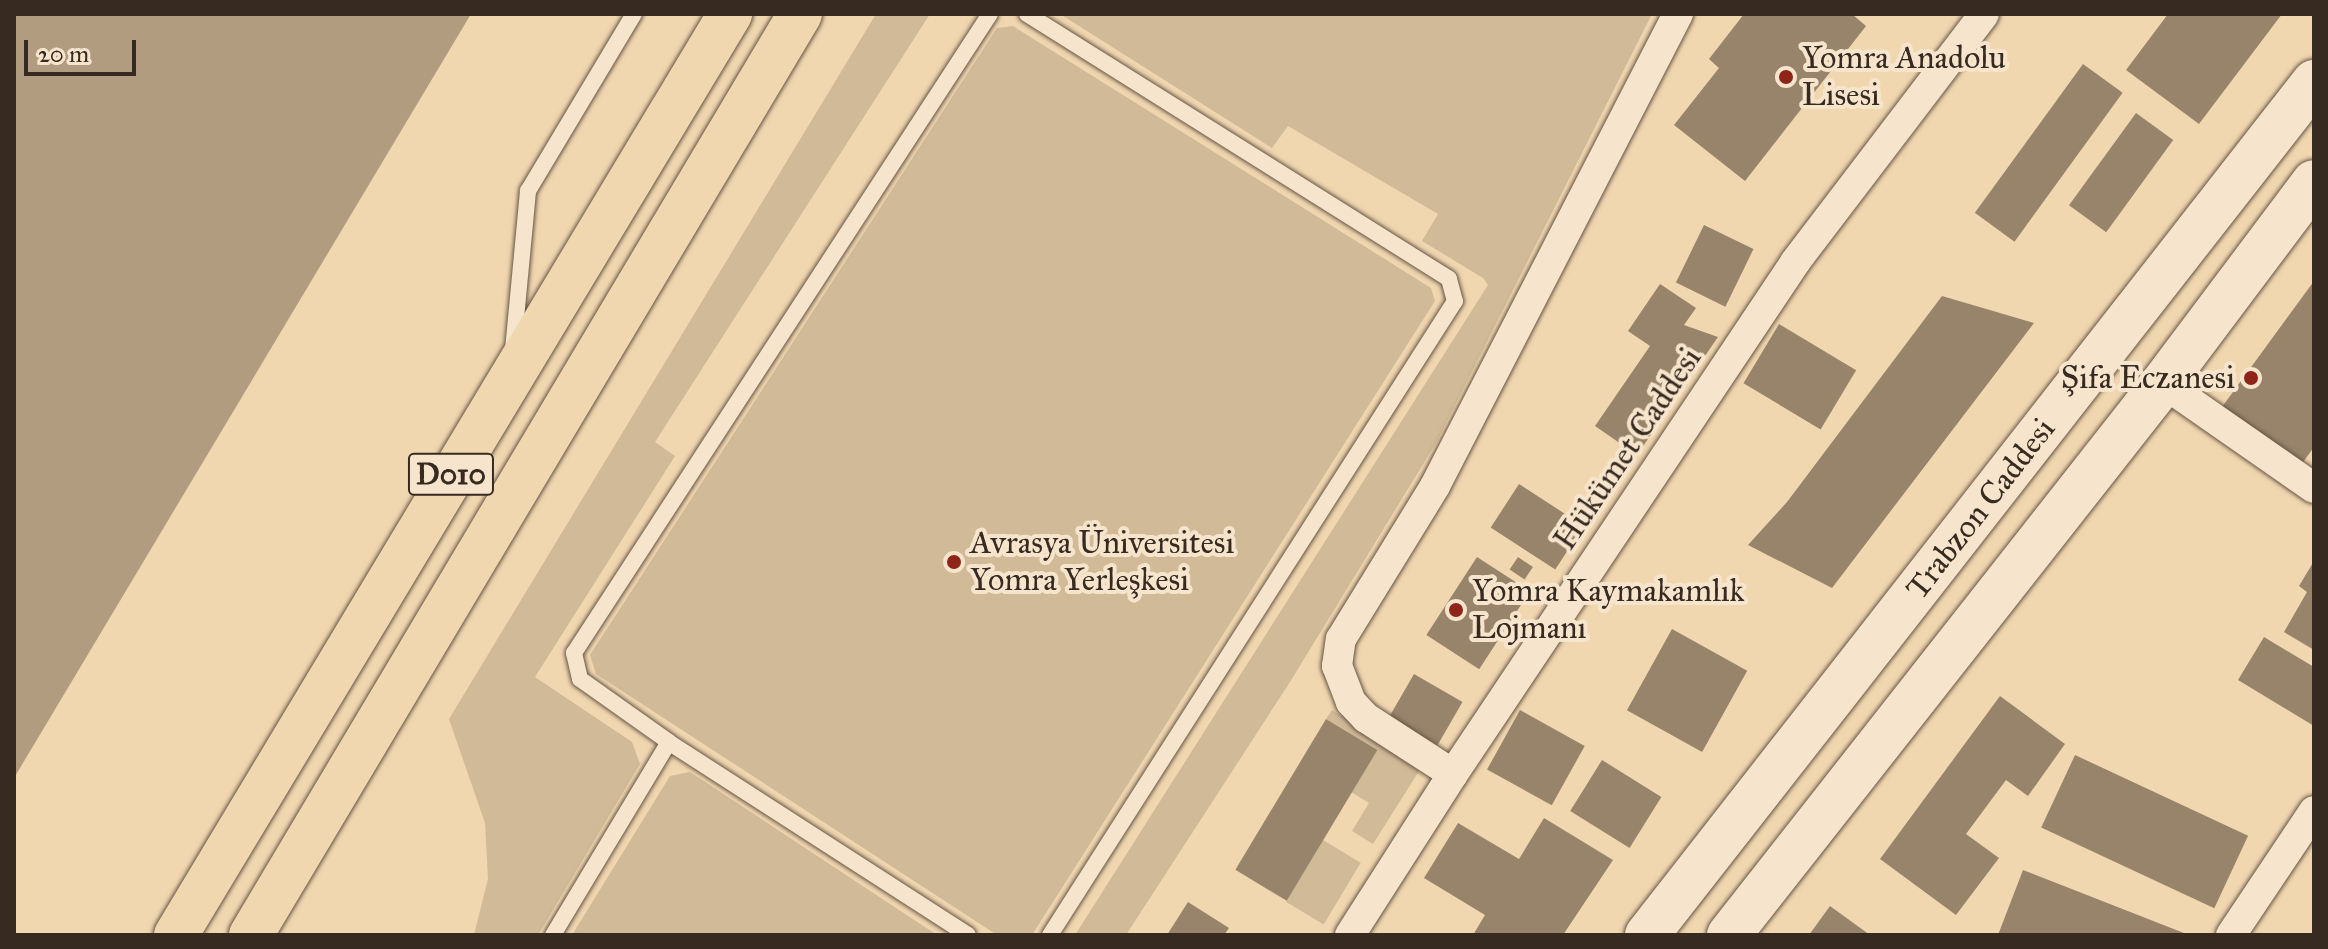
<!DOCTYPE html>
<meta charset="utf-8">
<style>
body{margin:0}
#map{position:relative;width:2328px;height:949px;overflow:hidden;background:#f1d7b0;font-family:"IM FELL Great Primer",serif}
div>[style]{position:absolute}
.green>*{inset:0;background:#d1ba98;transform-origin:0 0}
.water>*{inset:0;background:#b29c7f}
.building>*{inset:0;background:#98846b;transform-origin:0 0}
.roads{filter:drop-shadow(0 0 2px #665545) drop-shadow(0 0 2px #665545)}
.lane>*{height:16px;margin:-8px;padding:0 8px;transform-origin:8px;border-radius:8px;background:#f6e5cc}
.street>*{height:30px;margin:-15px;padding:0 15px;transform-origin:15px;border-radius:15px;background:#f6e5cc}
.secondary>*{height:44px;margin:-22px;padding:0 22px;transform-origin:22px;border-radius:22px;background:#f6e5cc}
.highway>*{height:44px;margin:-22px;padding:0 22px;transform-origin:22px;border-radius:22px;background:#f1d7b0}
.dots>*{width:22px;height:22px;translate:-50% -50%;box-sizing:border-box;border:4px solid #f6e5cc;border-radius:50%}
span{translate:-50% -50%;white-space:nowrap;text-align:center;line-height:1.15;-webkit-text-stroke:8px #f6e5cc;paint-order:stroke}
.shield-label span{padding:2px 6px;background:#f6e5cc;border:2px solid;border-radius:6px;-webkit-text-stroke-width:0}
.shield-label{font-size:30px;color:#372a21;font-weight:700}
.poi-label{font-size:32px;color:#372a21}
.left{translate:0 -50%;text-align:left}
.right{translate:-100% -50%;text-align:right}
.street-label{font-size:32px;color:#372a21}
.frame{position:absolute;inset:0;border:16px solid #372a21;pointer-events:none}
.scale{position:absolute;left:24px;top:40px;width:112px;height:36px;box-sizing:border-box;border:4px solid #372a21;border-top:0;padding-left:10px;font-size:24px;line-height:28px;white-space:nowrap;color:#372a21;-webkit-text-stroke:6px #f6e5cc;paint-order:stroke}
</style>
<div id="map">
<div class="green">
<div style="clip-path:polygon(876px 14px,930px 14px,655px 442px,675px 456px,535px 677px,632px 742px,640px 764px,538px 935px,474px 935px,488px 879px,485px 823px,449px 719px)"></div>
<div style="clip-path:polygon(1060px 14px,1652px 14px,1436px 443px,1290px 682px,1126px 935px,1075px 935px,1488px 285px,1483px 278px,1422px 241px,1438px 214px,1288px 126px,1272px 148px)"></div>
<div style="clip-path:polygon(1013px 26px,1431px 288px,1435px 301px,1032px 935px,997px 935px,596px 674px,590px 655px,997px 28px)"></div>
<div style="clip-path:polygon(1332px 710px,1421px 768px,1373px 844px,1352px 831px,1369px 803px,1351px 792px,1377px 750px,1326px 719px)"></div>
<div style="clip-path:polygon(690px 772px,937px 935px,572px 935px,670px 776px)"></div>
<div style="left:1323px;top:840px;width:44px;height:72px;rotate:31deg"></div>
</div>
<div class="water">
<div style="clip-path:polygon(14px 14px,471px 14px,14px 778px)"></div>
</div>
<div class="building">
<div style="clip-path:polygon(1744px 14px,1852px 14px,1866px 26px,1745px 181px,1674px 125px,1719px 68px,1709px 59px)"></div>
<div style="clip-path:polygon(2168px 14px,2282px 14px,2199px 124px,2126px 70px)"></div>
<div style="left:2083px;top:64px;width:49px;height:184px;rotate:36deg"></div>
<div style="left:2136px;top:113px;width:46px;height:114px;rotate:36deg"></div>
<div style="left:1704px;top:225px;width:55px;height:64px;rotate:26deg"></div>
<div style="clip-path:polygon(2314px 281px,2314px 447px,2301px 465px,2222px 407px)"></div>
<div style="clip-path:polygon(1660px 284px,1696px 308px,1684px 325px,1718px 337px,1637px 455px,1595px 426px,1650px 346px,1628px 331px)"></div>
<div style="clip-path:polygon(1942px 296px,2034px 323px,1832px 588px,1748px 545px,1787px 502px)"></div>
<div style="left:1779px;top:324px;width:90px;height:69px;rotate:31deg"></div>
<div style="left:1519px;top:484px;width:77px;height:52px;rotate:33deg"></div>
<div style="left:1477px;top:557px;width:63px;height:93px;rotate:33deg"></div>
<div style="left:1518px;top:557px;width:18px;height:15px;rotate:34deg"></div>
<div style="clip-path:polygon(2314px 561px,2314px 650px,2284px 632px,2307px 592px,2299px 586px)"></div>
<div style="left:1672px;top:629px;width:86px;height:93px;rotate:29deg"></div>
<div style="clip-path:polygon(2264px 637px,2314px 667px,2314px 726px,2238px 680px)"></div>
<div style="left:1414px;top:674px;width:56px;height:50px;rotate:30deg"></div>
<div style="clip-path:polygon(2000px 696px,2065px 744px,2028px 796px,2006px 780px,1966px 834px,1999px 858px,1956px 915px,1880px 859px)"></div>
<div style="left:1520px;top:710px;width:74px;height:68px;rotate:29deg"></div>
<div style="left:1326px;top:719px;width:60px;height:176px;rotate:31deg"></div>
<div style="left:2075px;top:755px;width:191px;height:80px;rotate:25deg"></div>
<div style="left:1602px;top:760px;width:70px;height:60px;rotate:32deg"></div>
<div style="clip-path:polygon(1544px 818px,1613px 860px,1563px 935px,1473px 935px,1485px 915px,1424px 878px,1458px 823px,1519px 859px)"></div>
<div style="clip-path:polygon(2023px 870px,2189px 935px,1998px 935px)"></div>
<div style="clip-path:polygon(1188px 902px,1229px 928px,1224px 935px,1167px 935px)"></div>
<div style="clip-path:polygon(1830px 906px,1870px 935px,1809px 935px)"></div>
</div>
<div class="roads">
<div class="lane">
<div style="left:1027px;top:14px;width:498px;rotate:32.1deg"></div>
<div style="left:1449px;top:279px;width:23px;rotate:75deg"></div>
<div style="left:1455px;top:301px;width:752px;rotate:122.57deg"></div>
<div style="left:513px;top:350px;width:160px;rotate:-84.6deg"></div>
<div style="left:528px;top:191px;width:206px;rotate:-59.1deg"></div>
<div style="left:553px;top:935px;width:225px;rotate:-59deg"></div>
<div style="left:968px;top:935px;width:356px;rotate:-147.2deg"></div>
<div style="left:669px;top:742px;width:109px;rotate:-144.7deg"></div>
<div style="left:580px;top:679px;width:27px;rotate:-103deg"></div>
<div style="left:574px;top:653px;width:762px;rotate:-56.94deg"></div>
</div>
<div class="street">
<div style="left:2163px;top:383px;width:184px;rotate:34.8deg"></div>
<div style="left:1453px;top:774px;width:103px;rotate:-147.2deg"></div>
<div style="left:1366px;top:718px;width:22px;rotate:-133deg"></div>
<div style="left:1351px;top:702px;width:39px;rotate:-111deg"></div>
<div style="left:1337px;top:666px;width:27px;rotate:-82deg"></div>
<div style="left:1341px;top:639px;width:180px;rotate:-58.4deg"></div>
<div style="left:1435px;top:486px;width:531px;rotate:-62.76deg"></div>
<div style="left:1350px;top:935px;width:191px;rotate:-57.4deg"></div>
<div style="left:1453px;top:774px;width:617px;rotate:-56.23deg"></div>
<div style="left:1796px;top:261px;width:310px;rotate:-52.7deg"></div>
<div style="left:2231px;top:935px;width:149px;rotate:-56.2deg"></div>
</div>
<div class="secondary">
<div style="left:1647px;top:935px;width:1083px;rotate:-51.98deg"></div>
<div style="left:1729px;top:935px;width:702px;rotate:-51.82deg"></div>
<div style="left:2163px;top:383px;width:251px;rotate:-53.1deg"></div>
</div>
<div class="highway">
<div style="left:176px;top:935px;width:1075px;rotate:-58.97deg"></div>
<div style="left:251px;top:935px;width:1072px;rotate:-59.2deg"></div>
</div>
</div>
<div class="dots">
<div style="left:1786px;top:77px;background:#8f2418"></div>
<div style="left:2251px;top:378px;background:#8f2418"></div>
<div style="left:954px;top:562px;background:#8f2418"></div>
<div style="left:1456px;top:610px;background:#8f2418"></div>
</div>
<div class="shield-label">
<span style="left:451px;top:474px">D010</span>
</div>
<div class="poi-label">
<span class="left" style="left:1802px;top:77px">Yomra Anadolu<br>Lisesi</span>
<span class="right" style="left:2235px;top:378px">Şifa Eczanesi</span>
<span class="left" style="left:970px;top:562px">Avrasya Üniversitesi<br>Yomra Yerleşkesi</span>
<span class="left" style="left:1472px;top:610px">Yomra Kaymakamlık<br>Lojmanı</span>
</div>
<div class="street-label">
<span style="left:1628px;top:449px;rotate:-56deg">Hükümet Caddesi</span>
<span style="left:1981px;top:509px;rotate:-52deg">Trabzon Caddesi</span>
</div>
<div class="frame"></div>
<div class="scale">20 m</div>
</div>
